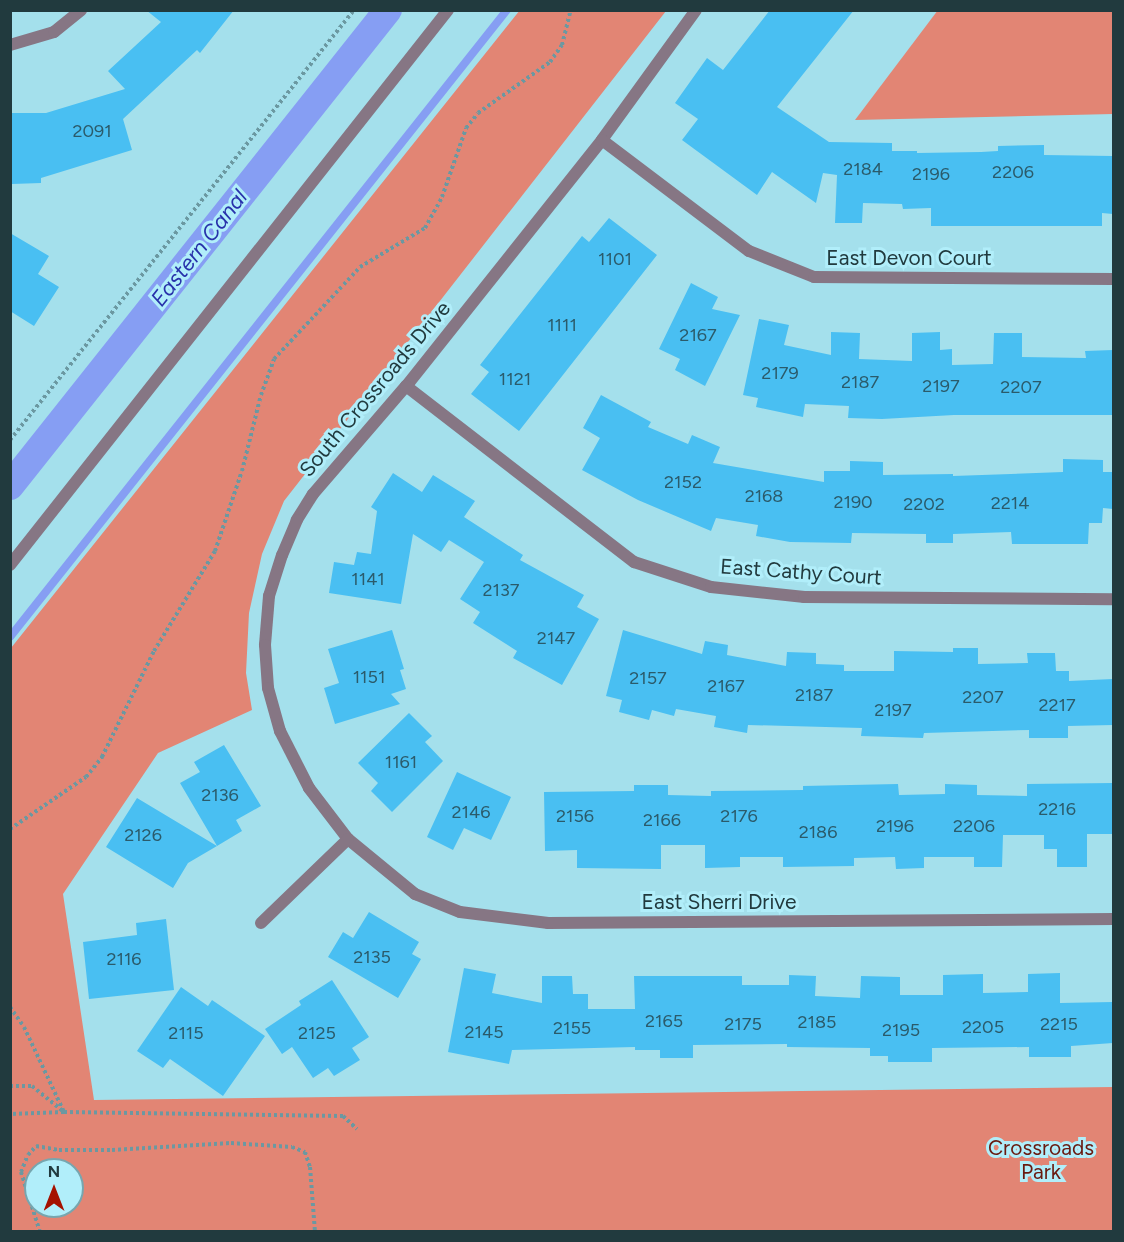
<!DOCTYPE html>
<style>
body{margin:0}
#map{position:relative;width:1124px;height:1242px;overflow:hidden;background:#a4e0ec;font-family:Figtree,sans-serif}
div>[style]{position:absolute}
.green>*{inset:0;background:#e28574}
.stream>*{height:8px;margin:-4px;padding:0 4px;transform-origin:4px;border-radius:4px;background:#869ef3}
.canal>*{height:28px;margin:-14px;padding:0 14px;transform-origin:14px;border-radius:14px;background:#869ef3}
.building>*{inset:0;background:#49bff2}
.path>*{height:4px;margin-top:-2px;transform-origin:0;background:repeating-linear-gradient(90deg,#6b98a1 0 3px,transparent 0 6px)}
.lane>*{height:12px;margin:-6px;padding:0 6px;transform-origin:6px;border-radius:6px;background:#867684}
.street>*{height:12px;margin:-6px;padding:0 6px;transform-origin:6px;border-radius:6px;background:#867684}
span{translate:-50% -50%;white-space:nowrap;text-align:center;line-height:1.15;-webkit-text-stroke:6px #b1eefa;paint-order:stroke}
.number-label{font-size:18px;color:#2b5b6b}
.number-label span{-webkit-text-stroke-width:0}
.street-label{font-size:21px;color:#213a3e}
.park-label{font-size:21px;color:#691a10}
.water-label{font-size:22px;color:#2832ab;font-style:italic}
.frame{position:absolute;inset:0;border:12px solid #213a3e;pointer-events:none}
.north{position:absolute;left:24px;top:1158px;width:60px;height:60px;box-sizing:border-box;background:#b1eefa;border:2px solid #77a6af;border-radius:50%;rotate:0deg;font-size:16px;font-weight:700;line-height:24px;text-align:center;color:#213a3e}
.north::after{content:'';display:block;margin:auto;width:21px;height:27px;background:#a51200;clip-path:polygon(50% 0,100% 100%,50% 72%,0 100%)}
</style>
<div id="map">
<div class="green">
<div style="clip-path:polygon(evenodd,520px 10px,666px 11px,284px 501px,262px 554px,249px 613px,246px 673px,252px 710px,158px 753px,63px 894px,94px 1100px,1113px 1087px,1113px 1231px,11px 1231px,11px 648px,520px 10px,36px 1170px,72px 1170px,72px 1206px,36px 1206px,36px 1170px)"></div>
<div style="clip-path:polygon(938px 10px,1113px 11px,1113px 114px,855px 120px)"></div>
</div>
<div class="stream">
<div style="left:10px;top:637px;width:800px;rotate:-51.6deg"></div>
</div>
<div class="canal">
<div style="left:10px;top:486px;width:608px;rotate:-51.55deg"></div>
</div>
<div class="building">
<div style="clip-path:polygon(146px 10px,234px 10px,200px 53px,197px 50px,123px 119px,132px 150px,41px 178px,41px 183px,12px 184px,10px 113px,46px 113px,125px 89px,108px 71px,161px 22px)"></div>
<div style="clip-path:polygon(770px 10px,854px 10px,777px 107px,829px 142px,892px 143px,892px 151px,917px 151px,917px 153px,981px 152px,998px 151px,998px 146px,1044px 145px,1044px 155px,1113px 156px,1113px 214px,1102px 213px,1102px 226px,931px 226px,931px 208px,903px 209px,902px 204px,863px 203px,862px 223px,835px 223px,837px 175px,823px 173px,816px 203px,772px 172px,757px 195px,682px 140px,698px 119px,675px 103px,707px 58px,723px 70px)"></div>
<div style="clip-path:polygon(609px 218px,657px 255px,519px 431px,471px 394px,489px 372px,480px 365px,582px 236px,589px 242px)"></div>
<div style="clip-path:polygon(10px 233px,49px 256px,38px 274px,59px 287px,34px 326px,10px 311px)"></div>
<div style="clip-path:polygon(691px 283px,718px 297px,712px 309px,740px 315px,705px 386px,675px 370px,680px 359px,659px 349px)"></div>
<div style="clip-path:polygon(759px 319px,789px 325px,784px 345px,831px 355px,831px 332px,860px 333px,859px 359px,912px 361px,912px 333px,940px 332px,940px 350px,952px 349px,952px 365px,993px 364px,994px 333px,1022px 333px,1022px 357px,1086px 358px,1085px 351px,1113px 350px,1113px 415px,954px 415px,882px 419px,848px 418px,849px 406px,805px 404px,803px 417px,756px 407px,758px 398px,743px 395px)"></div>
<div style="clip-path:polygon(601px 395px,651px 422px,648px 427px,688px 444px,692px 435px,720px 447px,713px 463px,824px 482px,824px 471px,850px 471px,850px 461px,883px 462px,883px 475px,953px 474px,953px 476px,1063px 472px,1063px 459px,1103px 460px,1103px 472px,1113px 472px,1113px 509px,1103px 508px,1102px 523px,1089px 523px,1088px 544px,1012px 544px,1011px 532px,953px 534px,953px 543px,926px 543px,926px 534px,852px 533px,851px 543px,790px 542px,756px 536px,758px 525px,716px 518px,711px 531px,638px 500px,582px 470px,600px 438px,583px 428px)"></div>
<div style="clip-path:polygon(393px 473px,422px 492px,433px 475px,475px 501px,464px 517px,523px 555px,520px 560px,584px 595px,577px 607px,599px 619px,562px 685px,513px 658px,517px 651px,473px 623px,480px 612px,460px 599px,484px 562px,449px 540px,441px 552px,413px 534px,401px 604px,329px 593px,334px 562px,354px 565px,357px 552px,371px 554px,377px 511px,371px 507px)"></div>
<div style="clip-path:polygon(392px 630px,404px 669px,400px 670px,406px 689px,391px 694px,400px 704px,335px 724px,324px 688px,339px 683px,328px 649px)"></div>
<div style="clip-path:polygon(623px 630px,702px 654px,705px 641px,728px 645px,727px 655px,786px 666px,787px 652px,816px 653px,816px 664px,844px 665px,844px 671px,894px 671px,894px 651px,953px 652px,953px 648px,978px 648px,978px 664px,1028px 663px,1027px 653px,1055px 653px,1056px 671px,1069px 671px,1069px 681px,1113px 679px,1113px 725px,1068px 726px,1068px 738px,1029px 738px,1029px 730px,924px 733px,923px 738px,861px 736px,862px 728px,748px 725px,747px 733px,714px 727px,716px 716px,676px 709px,674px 716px,652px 710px,649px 720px,619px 712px,622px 700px,606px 696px)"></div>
<div style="clip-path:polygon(409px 713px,432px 736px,425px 742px,443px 761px,392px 812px,371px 791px,378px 783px,358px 763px)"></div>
<div style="clip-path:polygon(224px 745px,261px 806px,236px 820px,242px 831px,217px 846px,180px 783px,200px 772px,194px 762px)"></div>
<div style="clip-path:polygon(457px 772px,511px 797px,491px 840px,464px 828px,453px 850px,427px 837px)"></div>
<div style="clip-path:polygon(1113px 783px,1113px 834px,1087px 834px,1087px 867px,1057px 867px,1057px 849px,1044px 849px,1044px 835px,1003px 835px,1002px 867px,974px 867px,974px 857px,924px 857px,924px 868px,896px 869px,895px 857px,854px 858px,854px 866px,783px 867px,783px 857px,740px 857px,740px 867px,705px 868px,705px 845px,661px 845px,661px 869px,577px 868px,577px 850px,545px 851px,544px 792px,634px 791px,634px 785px,668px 785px,668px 795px,711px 796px,711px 791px,803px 790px,803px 786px,898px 784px,899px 795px,945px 794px,945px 784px,977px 785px,977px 795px,1027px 796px,1027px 784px)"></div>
<div style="clip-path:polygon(137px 798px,217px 846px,188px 863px,173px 888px,106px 847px)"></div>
<div style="clip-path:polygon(369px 912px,419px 942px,412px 954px,421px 959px,398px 998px,328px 957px,343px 932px,353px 938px)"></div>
<div style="clip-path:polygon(166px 919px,174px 990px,89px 999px,83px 942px,137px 935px,136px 923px)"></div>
<div style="clip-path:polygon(464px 968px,496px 974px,492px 993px,542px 1003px,542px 976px,572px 976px,573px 994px,588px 994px,588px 1009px,635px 1009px,634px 976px,742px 976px,742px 985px,789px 985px,789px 975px,816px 976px,815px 996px,860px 998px,861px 976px,900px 977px,900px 995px,943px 995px,943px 975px,983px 974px,983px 993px,1028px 992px,1028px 974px,1060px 973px,1060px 1003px,1113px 1002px,1113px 1043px,1071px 1046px,1071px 1057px,1029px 1057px,1029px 1047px,932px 1048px,932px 1062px,888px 1062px,888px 1056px,870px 1056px,870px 1048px,787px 1047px,787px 1044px,693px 1045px,693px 1058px,660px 1058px,660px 1050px,635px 1050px,635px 1047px,512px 1050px,509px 1064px,448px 1052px)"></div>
<div style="clip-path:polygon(332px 980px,369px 1037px,352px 1048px,360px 1060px,334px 1076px,328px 1068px,313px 1078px,292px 1047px,282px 1054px,265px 1029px,301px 1005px,299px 1001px)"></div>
<div style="clip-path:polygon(181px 987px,208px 1006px,212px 1000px,265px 1036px,223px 1096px,170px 1059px,163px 1068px,137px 1051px)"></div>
</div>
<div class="path">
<div style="left:10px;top:440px;width:551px;rotate:-51.34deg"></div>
<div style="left:10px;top:829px;width:92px;rotate:-34.4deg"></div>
<div style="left:86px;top:777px;width:26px;rotate:-51deg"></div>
<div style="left:102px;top:757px;width:118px;rotate:-63.9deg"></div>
<div style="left:154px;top:651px;width:117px;rotate:-58.6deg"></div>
<div style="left:215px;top:551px;width:84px;rotate:-71.4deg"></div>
<div style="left:242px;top:471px;width:78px;rotate:-76deg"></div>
<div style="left:261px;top:395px;width:38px;rotate:-70deg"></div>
<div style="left:274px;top:359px;width:126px;rotate:-46.9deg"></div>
<div style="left:360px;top:267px;width:76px;rotate:-31deg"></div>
<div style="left:425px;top:228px;width:35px;rotate:-61deg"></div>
<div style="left:442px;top:197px;width:73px;rotate:-70.8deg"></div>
<div style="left:466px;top:128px;width:19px;rotate:-51deg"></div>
<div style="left:478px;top:113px;width:88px;rotate:-35.3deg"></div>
<div style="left:550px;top:62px;width:21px;rotate:-55deg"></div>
<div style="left:562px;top:45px;width:36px;rotate:-76deg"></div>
<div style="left:10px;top:1007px;width:24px;rotate:55deg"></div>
<div style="left:24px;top:1027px;width:94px;rotate:64.8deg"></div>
<div style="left:64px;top:1112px;width:54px;rotate:177.9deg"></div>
<div style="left:10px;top:1086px;width:22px"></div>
<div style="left:32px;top:1086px;width:41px;rotate:39.1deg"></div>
<div style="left:64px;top:1112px;width:279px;rotate:0.8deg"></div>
<div style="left:343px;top:1116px;width:19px;rotate:43deg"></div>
<div style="left:40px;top:1232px;width:63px;rotate:-107.6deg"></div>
<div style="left:21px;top:1172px;width:18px;rotate:-68deg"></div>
<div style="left:28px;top:1155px;width:12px;rotate:-48deg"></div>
<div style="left:36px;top:1146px;width:23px;rotate:10deg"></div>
<div style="left:59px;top:1150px;width:53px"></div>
<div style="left:112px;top:1150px;width:119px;rotate:-3.4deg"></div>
<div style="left:231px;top:1143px;width:61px;rotate:3.8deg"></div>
<div style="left:292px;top:1147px;width:14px;rotate:21deg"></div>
<div style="left:305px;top:1152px;width:16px;rotate:72deg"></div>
<div style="left:310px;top:1167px;width:65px;rotate:85.6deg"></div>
</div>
<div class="lane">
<div style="left:10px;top:565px;width:707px;rotate:-51.72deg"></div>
</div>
<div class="street">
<div style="left:696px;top:10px;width:160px;rotate:125.9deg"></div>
<div style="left:602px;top:140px;width:315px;rotate:128.5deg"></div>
<div style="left:406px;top:386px;width:143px;rotate:130.7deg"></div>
<div style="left:313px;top:494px;width:31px;rotate:122deg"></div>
<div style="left:297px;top:520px;width:38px;rotate:113deg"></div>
<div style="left:282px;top:555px;width:43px;rotate:107.6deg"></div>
<div style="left:269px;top:596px;width:49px;rotate:94.7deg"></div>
<div style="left:265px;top:645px;width:43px;rotate:86deg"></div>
<div style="left:268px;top:688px;width:45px;rotate:74.4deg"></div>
<div style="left:280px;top:731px;width:64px;rotate:63deg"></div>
<div style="left:309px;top:788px;width:64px;rotate:52.6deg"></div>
<div style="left:348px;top:839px;width:87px;rotate:39.4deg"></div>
<div style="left:415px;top:894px;width:48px;rotate:21.8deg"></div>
<div style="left:460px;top:912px;width:89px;rotate:7.1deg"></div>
<div style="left:548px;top:923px;width:566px;rotate:-0.4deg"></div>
<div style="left:10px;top:45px;width:46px;rotate:-16.5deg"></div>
<div style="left:54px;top:32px;width:35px;rotate:-39deg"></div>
<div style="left:602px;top:140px;width:184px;rotate:37.1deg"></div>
<div style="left:749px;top:251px;width:70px;rotate:21.8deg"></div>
<div style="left:814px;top:277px;width:300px;rotate:0.4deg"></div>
<div style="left:406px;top:386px;width:288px;rotate:37.7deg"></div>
<div style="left:634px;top:562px;width:81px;rotate:18deg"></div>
<div style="left:711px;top:587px;width:94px;rotate:6.1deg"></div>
<div style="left:804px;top:597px;width:310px;rotate:0.4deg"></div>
<div style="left:261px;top:923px;width:121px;rotate:-44deg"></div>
</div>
<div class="number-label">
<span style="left:92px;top:131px">2091</span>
<span style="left:863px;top:169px">2184</span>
<span style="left:1013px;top:172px">2206</span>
<span style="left:931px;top:174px">2196</span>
<span style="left:615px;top:259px">1101</span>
<span style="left:562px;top:325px">1111</span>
<span style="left:698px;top:335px">2167</span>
<span style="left:780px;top:373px">2179</span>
<span style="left:515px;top:379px">1121</span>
<span style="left:860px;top:382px">2187</span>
<span style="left:941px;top:386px">2197</span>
<span style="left:1021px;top:387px">2207</span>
<span style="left:683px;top:482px">2152</span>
<span style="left:764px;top:496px">2168</span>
<span style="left:853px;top:502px">2190</span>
<span style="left:1010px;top:503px">2214</span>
<span style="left:924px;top:504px">2202</span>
<span style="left:368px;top:579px">1141</span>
<span style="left:501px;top:590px">2137</span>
<span style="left:556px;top:638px">2147</span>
<span style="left:369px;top:677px">1151</span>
<span style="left:648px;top:678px">2157</span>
<span style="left:726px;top:686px">2167</span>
<span style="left:814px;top:695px">2187</span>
<span style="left:983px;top:697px">2207</span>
<span style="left:1057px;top:705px">2217</span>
<span style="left:893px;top:710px">2197</span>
<span style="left:401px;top:762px">1161</span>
<span style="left:220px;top:795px">2136</span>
<span style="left:1057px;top:809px">2216</span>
<span style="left:471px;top:812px">2146</span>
<span style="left:575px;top:816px">2156</span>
<span style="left:739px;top:816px">2176</span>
<span style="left:662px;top:820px">2166</span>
<span style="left:895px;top:826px">2196</span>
<span style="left:974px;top:826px">2206</span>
<span style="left:818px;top:832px">2186</span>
<span style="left:143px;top:835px">2126</span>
<span style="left:372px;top:957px">2135</span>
<span style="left:124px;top:959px">2116</span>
<span style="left:664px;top:1021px">2165</span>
<span style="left:817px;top:1022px">2185</span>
<span style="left:743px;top:1024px">2175</span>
<span style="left:1059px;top:1024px">2215</span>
<span style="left:983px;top:1027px">2205</span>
<span style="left:572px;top:1028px">2155</span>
<span style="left:901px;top:1030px">2195</span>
<span style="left:484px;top:1032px">2145</span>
<span style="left:186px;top:1033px">2115</span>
<span style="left:317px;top:1033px">2125</span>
</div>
<div class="street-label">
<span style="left:909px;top:258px">East Devon Court</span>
<span style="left:375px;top:389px;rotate:-50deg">South Crossroads Drive</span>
<span style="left:801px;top:572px;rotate:4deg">East Cathy Court</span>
<span style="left:719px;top:902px">East Sherri Drive</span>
</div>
<div class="park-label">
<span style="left:1041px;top:1160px">Crossroads<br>Park</span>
</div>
<div class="water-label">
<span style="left:199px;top:248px;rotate:-52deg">Eastern Canal</span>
</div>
<div class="frame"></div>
<div class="north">N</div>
</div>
